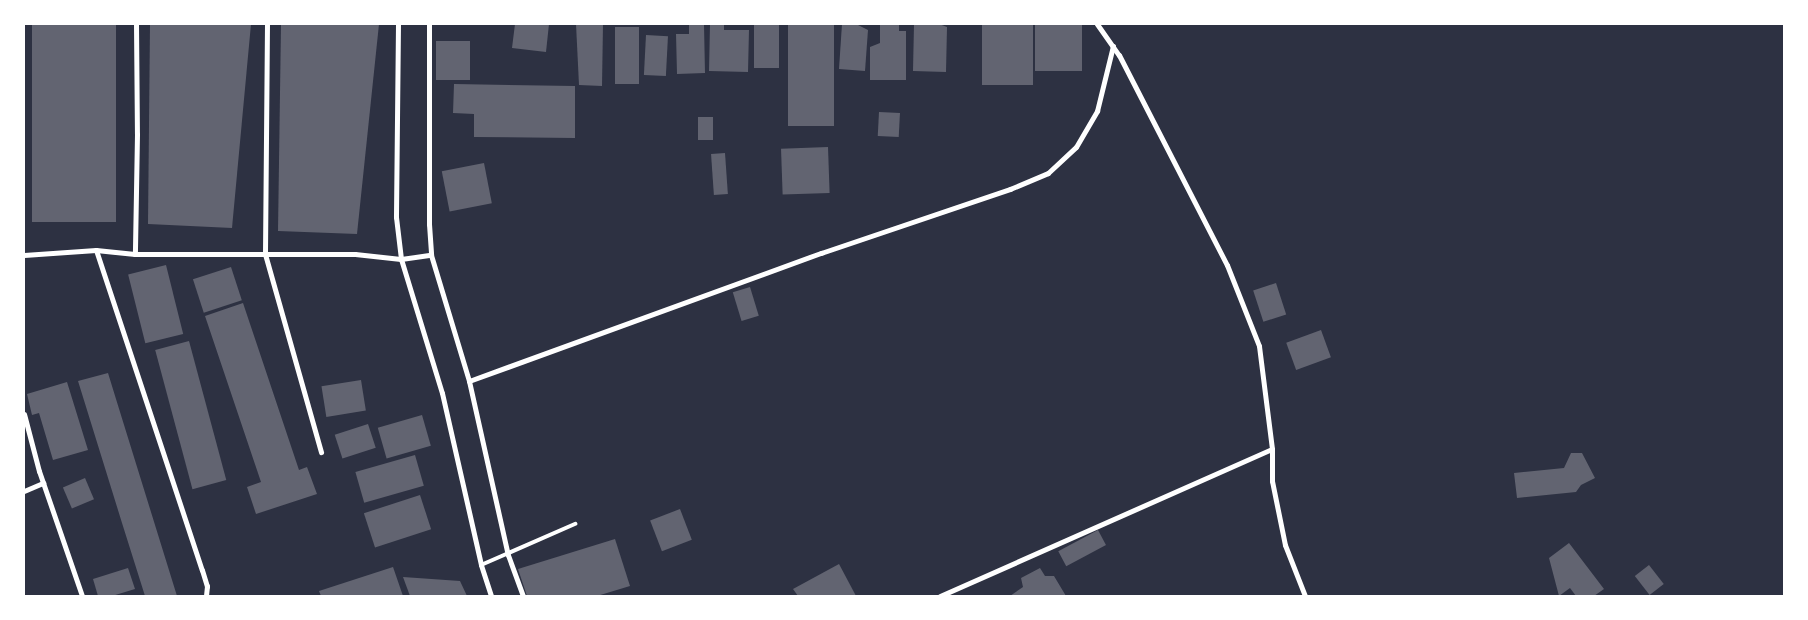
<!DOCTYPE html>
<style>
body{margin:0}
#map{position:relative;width:1808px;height:620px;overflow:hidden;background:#2d3142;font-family:"Work Sans",sans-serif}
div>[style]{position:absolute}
.building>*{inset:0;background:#626471;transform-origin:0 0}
.service>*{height:4px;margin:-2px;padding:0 2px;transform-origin:2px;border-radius:2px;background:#fff}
.minor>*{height:5px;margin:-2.5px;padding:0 2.5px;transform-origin:2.5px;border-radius:2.5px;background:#fff}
span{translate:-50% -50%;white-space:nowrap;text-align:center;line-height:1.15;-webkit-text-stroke:5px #fff;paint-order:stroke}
.frame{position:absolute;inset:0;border:25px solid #fff;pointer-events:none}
</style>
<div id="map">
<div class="building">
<div style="left:32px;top:24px;width:84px;height:198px"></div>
<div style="clip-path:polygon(150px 24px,251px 24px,232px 228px,148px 224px)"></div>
<div style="clip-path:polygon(281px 24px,379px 24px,357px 234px,278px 231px)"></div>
<div style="clip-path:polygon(515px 24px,549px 24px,546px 52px,512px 48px)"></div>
<div style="clip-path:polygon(576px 24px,603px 24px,602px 86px,579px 85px)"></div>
<div style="clip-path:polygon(689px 24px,704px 24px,705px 73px,677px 74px,676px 34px,689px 34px)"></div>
<div style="clip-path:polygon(710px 24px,724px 24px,724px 30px,749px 30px,748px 72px,709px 71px)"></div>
<div style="left:754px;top:24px;width:25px;height:44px"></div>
<div style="left:788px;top:24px;width:46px;height:102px"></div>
<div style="clip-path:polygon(842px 24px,856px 24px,868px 30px,865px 71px,839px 69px)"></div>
<div style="clip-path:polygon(880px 24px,899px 24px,899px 31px,906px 31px,906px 80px,870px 80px,870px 47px,880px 43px)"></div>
<div style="clip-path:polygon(914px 24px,939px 24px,947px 27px,946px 72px,913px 71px)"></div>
<div style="left:982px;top:24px;width:51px;height:61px"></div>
<div style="left:1035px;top:24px;width:47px;height:47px"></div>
<div style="left:615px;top:27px;width:24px;height:57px"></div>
<div style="left:646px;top:35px;width:22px;height:40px;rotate:3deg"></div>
<div style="left:436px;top:41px;width:34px;height:39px"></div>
<div style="clip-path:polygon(454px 84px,575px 86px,575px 138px,474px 137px,474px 114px,453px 113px)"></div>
<div style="left:879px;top:112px;width:21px;height:24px;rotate:3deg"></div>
<div style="left:698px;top:117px;width:15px;height:23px"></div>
<div style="left:828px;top:147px;width:46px;height:47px;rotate:88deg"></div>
<div style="left:725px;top:153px;width:41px;height:14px;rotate:86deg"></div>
<div style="left:484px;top:163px;width:41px;height:43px;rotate:79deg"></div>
<div style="left:166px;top:265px;width:71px;height:39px;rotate:76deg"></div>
<div style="left:231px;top:267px;width:35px;height:40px;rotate:72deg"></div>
<div style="left:1276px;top:283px;width:33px;height:24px;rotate:72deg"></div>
<div style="left:750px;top:287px;width:30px;height:18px;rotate:73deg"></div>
<div style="clip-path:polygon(243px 303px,299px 470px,307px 467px,317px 494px,256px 514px,247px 487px,261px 482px,205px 316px)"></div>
<div style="left:1321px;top:330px;width:29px;height:37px;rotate:70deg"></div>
<div style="left:189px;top:341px;width:144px;height:35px;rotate:75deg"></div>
<div style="clip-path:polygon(108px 373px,116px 399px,177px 596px,145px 596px,122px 523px,78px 381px)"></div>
<div style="left:361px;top:380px;width:31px;height:40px;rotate:81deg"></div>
<div style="clip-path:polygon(67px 382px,88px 450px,53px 460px,39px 413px,32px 415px,27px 394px)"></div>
<div style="left:422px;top:415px;width:32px;height:46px;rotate:74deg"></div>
<div style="left:368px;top:424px;width:25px;height:35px;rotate:72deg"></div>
<div style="clip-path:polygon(1571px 453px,1582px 453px,1595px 478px,1581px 485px,1576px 492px,1517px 498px,1514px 473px,1564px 468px)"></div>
<div style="left:415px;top:455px;width:32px;height:62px;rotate:74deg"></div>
<div style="left:85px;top:478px;width:23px;height:24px;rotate:67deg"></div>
<div style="left:420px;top:495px;width:36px;height:59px;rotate:72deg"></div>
<div style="left:680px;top:509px;width:33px;height:32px;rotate:69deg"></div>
<div style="left:1098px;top:530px;width:17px;height:45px;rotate:62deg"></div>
<div style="clip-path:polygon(615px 539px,630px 586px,597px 596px,527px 596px,518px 569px)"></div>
<div style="clip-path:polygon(1569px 543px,1604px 589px,1594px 596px,1576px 596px,1570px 588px,1559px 596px,1549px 558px)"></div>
<div style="clip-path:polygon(839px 564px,856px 596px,798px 596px,793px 589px)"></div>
<div style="left:1649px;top:565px;width:24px;height:18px;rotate:52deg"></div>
<div style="clip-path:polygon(393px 567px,403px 596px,321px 596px,319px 591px)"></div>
<div style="clip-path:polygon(128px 568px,135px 589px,112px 596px,98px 596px,93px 579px)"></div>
<div style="clip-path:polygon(1040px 568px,1045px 576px,1054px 576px,1066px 596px,1010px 596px,1023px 587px,1021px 578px)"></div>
<div style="clip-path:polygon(403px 577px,460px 581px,467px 596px,410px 596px)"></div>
</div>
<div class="service">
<div style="left:481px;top:565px;width:103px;rotate:-23.6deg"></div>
</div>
<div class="minor">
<div style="left:136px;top:24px;width:110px;rotate:89.5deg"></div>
<div style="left:137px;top:134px;width:120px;rotate:91deg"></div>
<div style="left:135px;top:254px;width:220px"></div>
<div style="left:355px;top:254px;width:46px;rotate:6.2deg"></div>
<div style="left:401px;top:259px;width:30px;rotate:-8deg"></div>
<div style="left:267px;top:24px;width:230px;rotate:90.5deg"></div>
<div style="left:265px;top:254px;width:206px;rotate:74.2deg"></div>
<div style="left:398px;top:24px;width:193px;rotate:90.6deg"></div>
<div style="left:396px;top:217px;width:42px;rotate:83.2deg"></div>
<div style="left:401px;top:259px;width:140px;rotate:73deg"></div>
<div style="left:442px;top:393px;width:176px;rotate:77.2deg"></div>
<div style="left:481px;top:565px;width:33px;rotate:72deg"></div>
<div style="left:429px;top:24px;width:200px;rotate:90deg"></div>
<div style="left:429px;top:224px;width:31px;rotate:86deg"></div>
<div style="left:431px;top:255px;width:132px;rotate:73.2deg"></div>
<div style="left:469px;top:381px;width:178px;rotate:77.4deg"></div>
<div style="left:508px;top:555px;width:44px;rotate:69.9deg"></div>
<div style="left:1097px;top:24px;width:38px;rotate:55deg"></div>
<div style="left:1119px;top:55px;width:236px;rotate:62.8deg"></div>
<div style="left:1227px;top:265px;width:87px;rotate:68.4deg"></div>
<div style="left:1259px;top:346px;width:104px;rotate:82.8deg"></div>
<div style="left:1272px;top:449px;width:32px;rotate:90deg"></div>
<div style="left:1272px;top:481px;width:65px;rotate:78.5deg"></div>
<div style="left:1285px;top:545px;width:55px;rotate:68.6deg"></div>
<div style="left:96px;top:250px;width:337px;rotate:71.7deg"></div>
<div style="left:202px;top:570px;width:17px;rotate:73deg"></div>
<div style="left:207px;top:586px;width:10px;rotate:96deg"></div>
<div style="left:24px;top:255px;width:72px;rotate:-4deg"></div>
<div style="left:96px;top:250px;width:39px;rotate:6deg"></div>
<div style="left:469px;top:381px;width:375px;rotate:-20deg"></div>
<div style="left:821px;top:253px;width:200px;rotate:-18.7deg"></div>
<div style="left:1010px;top:189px;width:41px;rotate:-22.8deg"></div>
<div style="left:1048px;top:173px;width:38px;rotate:-43deg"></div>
<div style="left:1076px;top:147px;width:42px;rotate:-59.7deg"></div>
<div style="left:1097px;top:111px;width:67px;rotate:-76.2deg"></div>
<div style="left:24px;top:414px;width:59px;rotate:75.3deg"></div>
<div style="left:39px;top:471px;width:132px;rotate:71deg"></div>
<div style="left:24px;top:491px;width:21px;rotate:-23deg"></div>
<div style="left:940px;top:596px;width:363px;rotate:-23.9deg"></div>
</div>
<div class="frame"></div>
</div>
